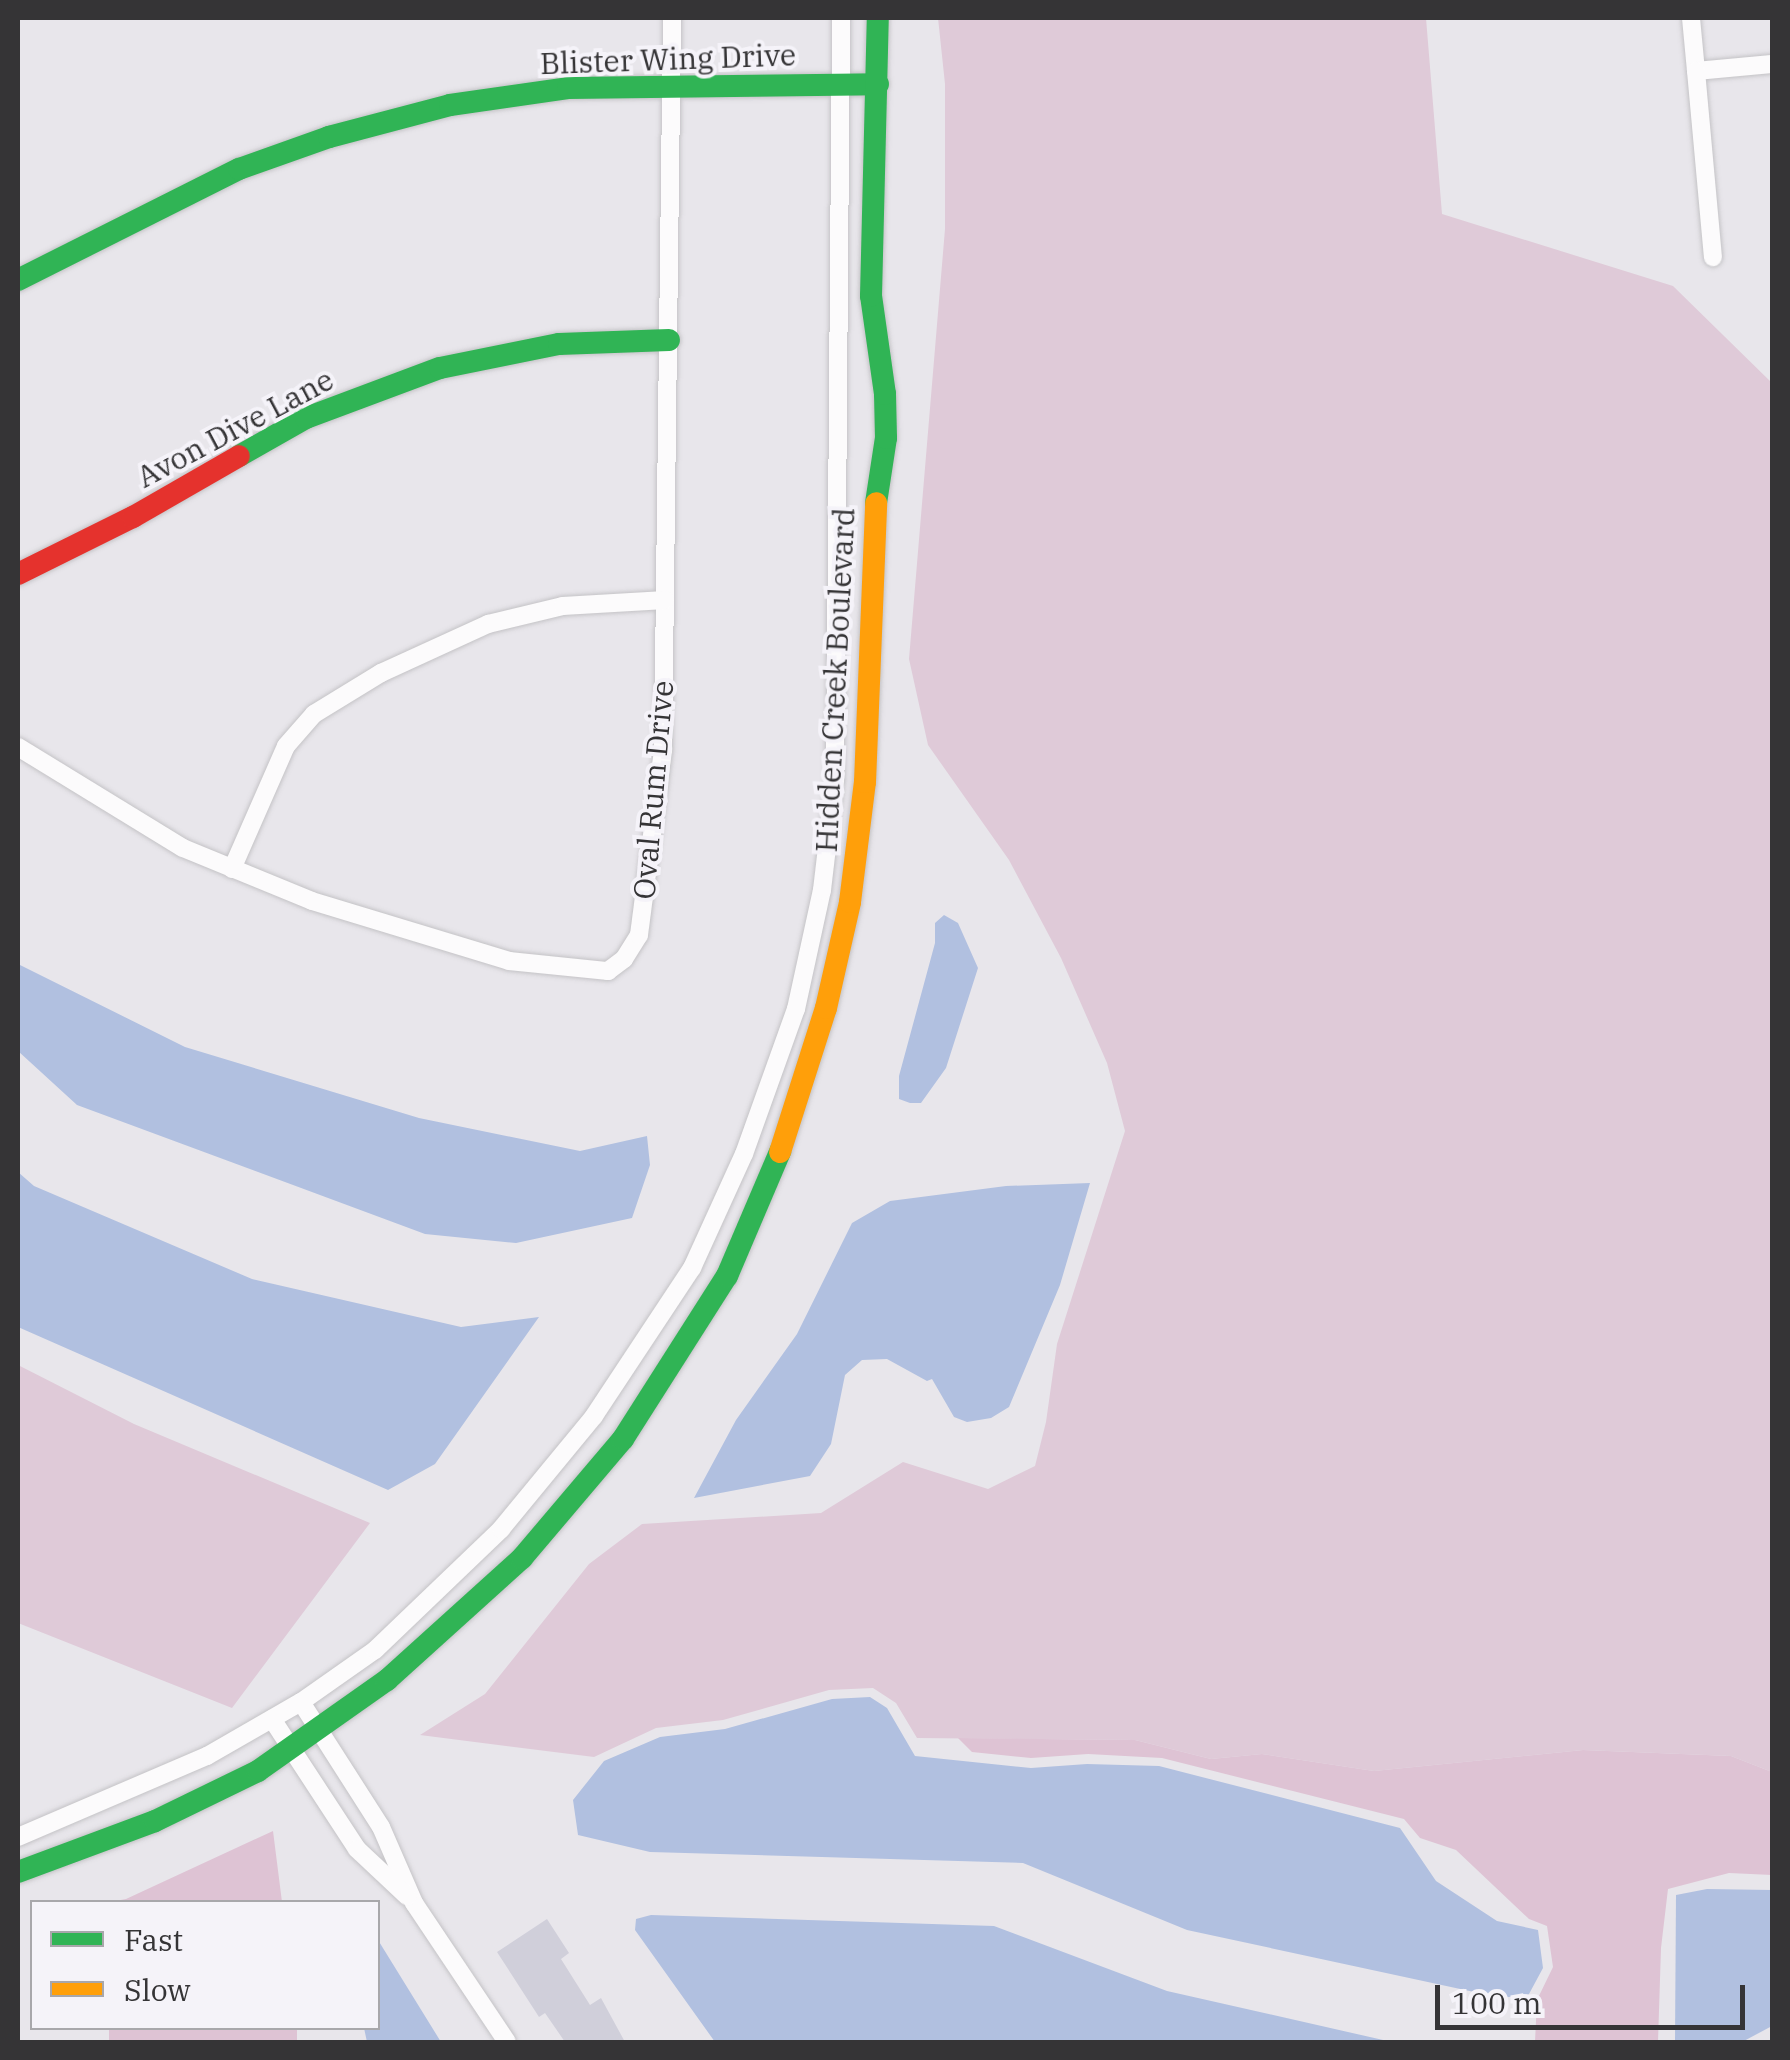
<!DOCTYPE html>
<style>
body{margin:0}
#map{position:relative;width:1790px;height:2060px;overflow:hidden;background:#e8e6eb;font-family:"IBM Plex Serif",serif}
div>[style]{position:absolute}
.green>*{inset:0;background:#dfcad8}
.forest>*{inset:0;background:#dec3d4;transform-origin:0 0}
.water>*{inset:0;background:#b1c0e0}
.building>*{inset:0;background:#d0cfda}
.roads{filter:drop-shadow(0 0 2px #c4c3c6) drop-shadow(0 0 2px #c4c3c6)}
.street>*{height:18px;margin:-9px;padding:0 9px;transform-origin:9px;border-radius:9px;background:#fcfbfc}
.fast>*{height:22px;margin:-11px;padding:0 11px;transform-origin:11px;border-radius:11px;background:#30b455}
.slow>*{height:22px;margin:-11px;padding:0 11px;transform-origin:11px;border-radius:11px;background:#ff9f0a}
.jam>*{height:22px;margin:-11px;padding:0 11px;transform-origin:11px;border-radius:11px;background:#e5322d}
span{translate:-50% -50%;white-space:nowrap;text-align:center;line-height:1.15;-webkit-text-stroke:8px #f5f3f9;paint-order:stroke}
.street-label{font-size:30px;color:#353436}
.frame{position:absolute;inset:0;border:20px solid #353436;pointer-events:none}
.legend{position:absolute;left:30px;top:1900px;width:350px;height:130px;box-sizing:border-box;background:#f5f3f9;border:2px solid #a8a7ab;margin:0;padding:12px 18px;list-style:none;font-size:30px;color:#353436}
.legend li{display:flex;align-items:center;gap:20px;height:50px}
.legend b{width:50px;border:2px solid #a8a7ab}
.scale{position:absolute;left:1435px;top:1985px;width:310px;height:45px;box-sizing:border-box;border:5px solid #353436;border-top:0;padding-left:12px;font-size:30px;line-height:35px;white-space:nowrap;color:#353436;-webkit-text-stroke:8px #f5f3f9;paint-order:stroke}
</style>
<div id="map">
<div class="green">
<div style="clip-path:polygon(938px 18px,1426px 18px,1442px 214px,1673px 286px,1772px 383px,1772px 1772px,1731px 1756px,1583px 1750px,1374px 1771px,1262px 1754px,1211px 1759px,1135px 1740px,917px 1738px,896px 1703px,873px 1688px,829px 1690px,723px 1720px,656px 1728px,594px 1757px,420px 1735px,485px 1694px,589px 1564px,642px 1524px,821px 1513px,903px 1462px,988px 1489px,1035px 1466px,1046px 1422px,1057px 1344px,1125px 1131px,1107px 1063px,1061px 958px,1009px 860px,928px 745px,909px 659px,945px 229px,945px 84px)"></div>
<div style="clip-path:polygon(18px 1365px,134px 1424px,370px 1523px,232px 1708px,18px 1623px)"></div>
</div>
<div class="forest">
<div style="clip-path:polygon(958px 1738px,1135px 1740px,1211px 1759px,1262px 1754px,1374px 1771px,1583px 1750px,1731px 1756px,1772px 1772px,1772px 1875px,1729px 1873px,1668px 1889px,1661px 1948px,1658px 2042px,1535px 2042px,1537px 2000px,1553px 1967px,1547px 1926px,1529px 1919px,1456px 1850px,1420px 1838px,1404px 1819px,1162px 1758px,1088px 1754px,1031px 1758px,972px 1752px)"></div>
<div style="clip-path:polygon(273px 1831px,282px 1902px,110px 1902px,126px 1899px)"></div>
<div style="left:109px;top:2028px;width:188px;height:16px"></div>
</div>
<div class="water">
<div style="clip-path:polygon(944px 915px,958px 923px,978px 968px,946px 1068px,921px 1103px,910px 1103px,899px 1099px,899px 1076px,935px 943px,935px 923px)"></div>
<div style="clip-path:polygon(18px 964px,185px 1047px,419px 1118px,580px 1151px,647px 1136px,650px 1165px,632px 1218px,516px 1243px,425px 1234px,77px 1105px,18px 1051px)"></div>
<div style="clip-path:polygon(18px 1172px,34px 1186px,252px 1279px,461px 1327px,539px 1317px,435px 1464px,388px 1490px,18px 1327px)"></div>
<div style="clip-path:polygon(1090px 1183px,1060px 1285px,1009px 1407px,991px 1418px,967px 1422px,954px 1417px,932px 1379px,927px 1381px,887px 1359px,862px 1360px,845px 1375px,831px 1444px,810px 1476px,694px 1498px,736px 1420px,797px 1334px,852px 1223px,890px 1201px,1006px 1186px)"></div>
<div style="clip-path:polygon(870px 1697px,887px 1708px,915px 1756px,1031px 1768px,1087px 1764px,1159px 1766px,1400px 1828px,1436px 1881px,1497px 1921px,1538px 1930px,1543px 1968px,1529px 1994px,1502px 1998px,1187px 1930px,1023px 1863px,650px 1852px,578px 1835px,573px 1800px,604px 1761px,660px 1737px,725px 1729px,832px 1699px)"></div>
<div style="clip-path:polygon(1707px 1889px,1772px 1890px,1772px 2026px,1742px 2042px,1675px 2042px,1676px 1895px)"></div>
<div style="clip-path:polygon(651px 1915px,994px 1926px,1167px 1991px,1392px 2042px,715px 2042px,635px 1930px,636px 1919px)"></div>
<div style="clip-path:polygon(378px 1940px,441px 2042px,367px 2042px,364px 2028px,378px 2028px)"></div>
</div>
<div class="building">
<div style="clip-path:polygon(547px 1919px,569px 1953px,561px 1959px,590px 2005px,601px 1998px,625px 2042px,565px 2042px,545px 2013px,539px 2017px,497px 1952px)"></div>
</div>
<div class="roads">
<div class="street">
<div style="left:1691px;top:18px;width:53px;rotate:84.6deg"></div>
<div style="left:1696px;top:71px;width:76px;rotate:-5.3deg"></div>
<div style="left:1696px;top:71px;width:187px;rotate:84.8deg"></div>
<div style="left:18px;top:747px;width:193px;rotate:31.5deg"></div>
<div style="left:183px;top:848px;width:139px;rotate:22.3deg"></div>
<div style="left:312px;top:901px;width:206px;rotate:16.9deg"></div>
<div style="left:509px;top:961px;width:100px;rotate:5.8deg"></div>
<div style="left:608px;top:971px;width:20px;rotate:-37deg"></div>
<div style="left:624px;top:959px;width:28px;rotate:-58deg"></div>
<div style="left:639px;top:935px;width:187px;rotate:-82.6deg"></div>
<div style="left:663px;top:750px;width:732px;rotate:-89.3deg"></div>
<div style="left:232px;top:869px;width:134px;rotate:-66.3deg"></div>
<div style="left:286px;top:746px;width:43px;rotate:-48.8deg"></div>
<div style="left:314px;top:714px;width:79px;rotate:-31.5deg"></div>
<div style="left:381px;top:673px;width:118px;rotate:-24.6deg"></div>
<div style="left:488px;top:624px;width:77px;rotate:-13.5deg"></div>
<div style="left:563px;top:606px;width:102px;rotate:-3.4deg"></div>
<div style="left:301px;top:1702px;width:148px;rotate:57.4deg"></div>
<div style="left:381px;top:1827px;width:83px;rotate:66.5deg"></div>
<div style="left:414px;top:1903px;width:167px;rotate:56.2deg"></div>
<div style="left:272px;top:1719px;width:155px;rotate:56.8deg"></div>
<div style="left:357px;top:1849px;width:69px;rotate:43.2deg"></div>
<div style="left:18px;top:1837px;width:206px;rotate:-23.2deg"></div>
<div style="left:207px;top:1756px;width:108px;rotate:-29.9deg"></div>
<div style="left:301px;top:1702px;width:90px;rotate:-35.1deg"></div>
<div style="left:375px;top:1650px;width:175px;rotate:-43.8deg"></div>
<div style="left:501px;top:1529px;width:146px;rotate:-50.5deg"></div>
<div style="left:594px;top:1416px;width:178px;rotate:-56.5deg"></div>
<div style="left:692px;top:1268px;width:125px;rotate:-65.5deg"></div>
<div style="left:744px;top:1154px;width:154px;rotate:-70.3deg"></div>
<div style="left:796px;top:1009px;width:122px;rotate:-77.7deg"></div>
<div style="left:822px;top:890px;width:111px;rotate:-83.3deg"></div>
<div style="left:835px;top:780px;width:762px;rotate:-89.55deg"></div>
</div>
<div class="fast">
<div style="left:18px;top:280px;width:247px;rotate:-26.7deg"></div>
<div style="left:239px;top:169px;width:96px;rotate:-19.6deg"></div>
<div style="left:329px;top:137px;width:125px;rotate:-14.8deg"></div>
<div style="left:450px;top:105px;width:119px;rotate:-8.2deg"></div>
<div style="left:568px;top:88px;width:310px;rotate:-0.7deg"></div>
<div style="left:239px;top:456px;width:77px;rotate:-29.6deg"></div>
<div style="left:306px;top:418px;width:143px;rotate:-20.5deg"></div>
<div style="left:440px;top:368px;width:121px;rotate:-11.4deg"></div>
<div style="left:559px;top:344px;width:110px;rotate:-2.1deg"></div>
<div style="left:876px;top:503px;width:66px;rotate:-81.3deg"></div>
<div style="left:886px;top:438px;width:44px;rotate:-91.3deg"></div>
<div style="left:885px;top:394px;width:99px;rotate:-98.1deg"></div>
<div style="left:871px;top:296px;width:278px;rotate:-88.6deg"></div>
<div style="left:18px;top:1872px;width:146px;rotate:-20.4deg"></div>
<div style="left:155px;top:1821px;width:114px;rotate:-25.9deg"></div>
<div style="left:258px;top:1771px;width:158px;rotate:-35.2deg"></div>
<div style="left:387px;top:1680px;width:182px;rotate:-42.1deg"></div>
<div style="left:522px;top:1558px;width:156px;rotate:-49.7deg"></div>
<div style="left:623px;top:1439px;width:193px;rotate:-57.5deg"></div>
<div style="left:727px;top:1276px;width:135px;rotate:-66.9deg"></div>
</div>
<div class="slow">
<div style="left:780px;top:1152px;width:151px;rotate:-72.3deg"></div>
<div style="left:826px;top:1008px;width:109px;rotate:-77.2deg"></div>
<div style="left:850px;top:902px;width:121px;rotate:-82.9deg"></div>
<div style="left:865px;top:782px;width:279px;rotate:-87.7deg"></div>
</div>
<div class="jam">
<div style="left:18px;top:574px;width:128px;rotate:-26.4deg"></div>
<div style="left:133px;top:517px;width:122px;rotate:-29.9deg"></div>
</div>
</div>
<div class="street-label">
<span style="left:668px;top:59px;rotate:-2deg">Blister Wing Drive</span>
<span style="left:235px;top:428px;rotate:-28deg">Avon Dive Lane</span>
<span style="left:835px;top:680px;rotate:-87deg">Hidden Creek Boulevard</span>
<span style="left:653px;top:790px;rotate:-85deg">Oval Rum Drive</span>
</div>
<div class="frame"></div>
<ul class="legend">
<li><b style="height:12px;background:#30b455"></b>Fast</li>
<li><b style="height:12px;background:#ff9f0a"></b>Slow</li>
</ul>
<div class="scale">100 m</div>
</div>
